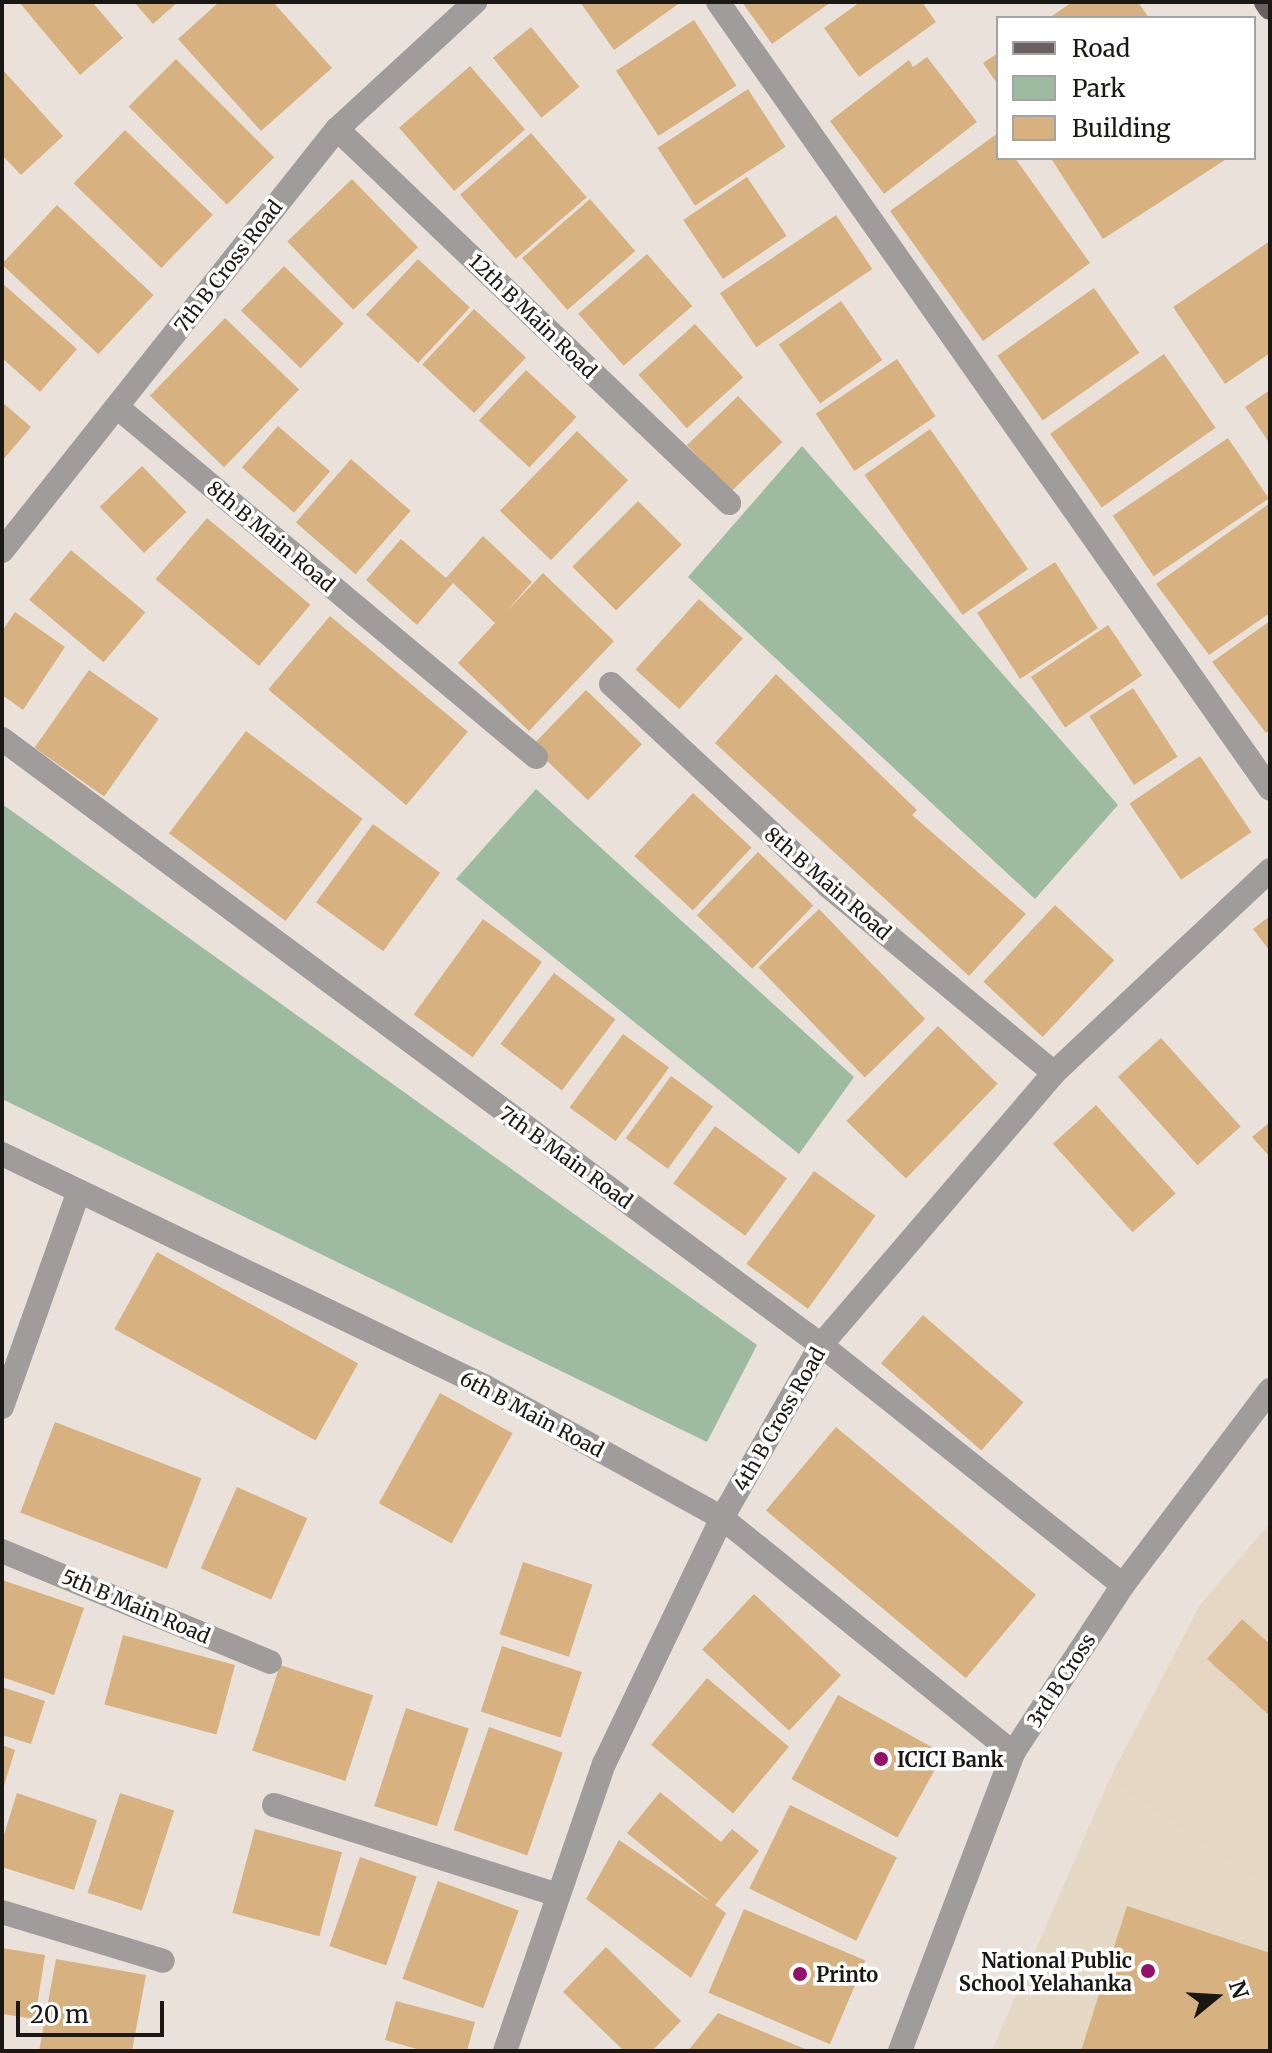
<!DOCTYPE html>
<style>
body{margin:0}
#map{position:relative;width:1272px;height:2053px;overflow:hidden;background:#eae2da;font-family:Merriweather,serif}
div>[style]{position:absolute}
.commercial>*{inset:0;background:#e6d7c5}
.education>*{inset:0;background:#e5d8c4}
.green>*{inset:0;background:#9ebba1}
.building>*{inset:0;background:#d7b280;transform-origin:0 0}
.minor>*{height:24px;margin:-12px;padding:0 12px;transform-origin:12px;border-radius:12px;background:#a19c9c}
.major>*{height:24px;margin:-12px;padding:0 12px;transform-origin:12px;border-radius:12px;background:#696062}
.dots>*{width:22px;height:22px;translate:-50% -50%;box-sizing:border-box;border:4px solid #fff;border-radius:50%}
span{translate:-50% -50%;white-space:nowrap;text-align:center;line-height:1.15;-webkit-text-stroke:7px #fff;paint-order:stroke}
.street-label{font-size:20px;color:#1a1815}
.poi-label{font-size:20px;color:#1a1815;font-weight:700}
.left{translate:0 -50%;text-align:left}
.right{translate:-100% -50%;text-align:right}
.frame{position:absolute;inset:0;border:4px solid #1a1815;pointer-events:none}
.legend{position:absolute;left:996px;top:16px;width:260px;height:144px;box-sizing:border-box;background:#fff;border:2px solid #a3a3a1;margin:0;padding:10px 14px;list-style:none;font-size:24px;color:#1a1815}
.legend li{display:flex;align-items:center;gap:16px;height:40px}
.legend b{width:40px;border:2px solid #a3a3a1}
.north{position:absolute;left:1176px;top:1957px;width:80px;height:80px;-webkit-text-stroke:6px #fff;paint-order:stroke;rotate:72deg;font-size:22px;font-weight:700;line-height:32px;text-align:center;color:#1a1815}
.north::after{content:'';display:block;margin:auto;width:28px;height:36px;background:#1a1815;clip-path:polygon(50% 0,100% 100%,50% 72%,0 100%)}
.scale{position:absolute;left:16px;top:2001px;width:148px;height:36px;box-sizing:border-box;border:4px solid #1a1815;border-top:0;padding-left:10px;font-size:24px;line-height:28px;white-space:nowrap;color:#1a1815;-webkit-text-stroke:6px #fff;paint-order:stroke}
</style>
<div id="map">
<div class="commercial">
<div style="clip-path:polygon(1270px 1523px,1270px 1890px,1109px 1780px,1200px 1605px)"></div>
</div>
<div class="education">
<div style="clip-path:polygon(1109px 1780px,1270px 1890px,1270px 2051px,992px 2051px)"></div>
</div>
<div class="green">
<div style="clip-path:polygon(802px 446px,1118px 805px,1035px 899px,688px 577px)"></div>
<div style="clip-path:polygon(536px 789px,854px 1077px,799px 1154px,456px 879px)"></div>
<div style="clip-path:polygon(2px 804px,757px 1345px,707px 1442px,2px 1099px)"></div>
</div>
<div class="building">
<div style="clip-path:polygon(19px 2px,92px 2px,123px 38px,80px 75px)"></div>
<div style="clip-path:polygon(134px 2px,178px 2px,153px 24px)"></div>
<div style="clip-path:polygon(219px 2px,273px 2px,332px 68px,261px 131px,178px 39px)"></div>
<div style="clip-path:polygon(580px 2px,681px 2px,614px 50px)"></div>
<div style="clip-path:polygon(742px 2px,831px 2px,772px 44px)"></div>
<div style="clip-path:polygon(860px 2px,922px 2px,936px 22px,859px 77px,824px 28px)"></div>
<div style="clip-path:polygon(1072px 2px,1138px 2px,1149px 18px,1049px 18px)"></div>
<div style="left:694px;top:20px;width:78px;height:93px;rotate:57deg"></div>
<div style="left:531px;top:27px;width:77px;height:49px;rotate:51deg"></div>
<div style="clip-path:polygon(998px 53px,998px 85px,983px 63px)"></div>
<div style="clip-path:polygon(927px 57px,977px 122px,884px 194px,830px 121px,909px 60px,913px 67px)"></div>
<div style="left:176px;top:59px;width:139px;height:67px;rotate:45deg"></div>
<div style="left:470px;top:66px;width:84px;height:94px;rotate:49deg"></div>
<div style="clip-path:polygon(2px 69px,63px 136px,21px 175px,2px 155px)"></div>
<div style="left:748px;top:89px;width:69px;height:108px;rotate:57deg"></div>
<div style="left:125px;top:130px;width:122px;height:74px;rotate:44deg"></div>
<div style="left:531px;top:133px;width:85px;height:94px;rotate:49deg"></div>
<div style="clip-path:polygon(998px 133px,998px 158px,1015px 158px,1090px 263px,983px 341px,890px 211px)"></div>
<div style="clip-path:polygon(1056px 158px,1228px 158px,1103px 239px,1052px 160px)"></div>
<div style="left:747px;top:177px;width:71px;height:77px;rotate:56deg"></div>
<div style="left:352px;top:179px;width:95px;height:90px;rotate:46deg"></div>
<div style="left:590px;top:199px;width:69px;height:90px;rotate:49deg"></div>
<div style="left:57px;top:205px;width:132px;height:81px;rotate:43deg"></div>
<div style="left:836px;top:215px;width:65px;height:140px;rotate:56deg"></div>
<div style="clip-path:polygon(1270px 241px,1270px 353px,1225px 384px,1173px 307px)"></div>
<div style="left:647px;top:254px;width:69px;height:91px;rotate:49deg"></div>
<div style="left:418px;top:259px;width:71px;height:76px;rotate:43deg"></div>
<div style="left:284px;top:266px;width:83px;height:62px;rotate:44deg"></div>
<div style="clip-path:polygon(2px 283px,77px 349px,40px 392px,2px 358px)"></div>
<div style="left:1094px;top:288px;width:79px;height:118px;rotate:55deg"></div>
<div style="left:841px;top:301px;width:72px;height:76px;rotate:55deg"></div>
<div style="left:474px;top:309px;width:71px;height:76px;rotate:43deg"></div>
<div style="left:225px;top:318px;width:103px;height:108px;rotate:44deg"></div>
<div style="left:695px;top:324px;width:72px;height:76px;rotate:48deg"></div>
<div style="left:1164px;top:354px;width:90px;height:139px;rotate:55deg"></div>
<div style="left:897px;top:359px;width:69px;height:98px;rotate:56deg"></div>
<div style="left:526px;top:370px;width:69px;height:69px;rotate:43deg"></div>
<div style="clip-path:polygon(1270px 390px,1270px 444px,1245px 407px)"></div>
<div style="left:738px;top:396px;width:64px;height:71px;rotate:46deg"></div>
<div style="clip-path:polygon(2px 402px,31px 427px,2px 461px)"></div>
<div style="left:278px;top:426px;width:69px;height:55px;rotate:41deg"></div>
<div style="left:930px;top:429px;width:171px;height:80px;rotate:55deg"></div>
<div style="left:577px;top:431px;width:71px;height:111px;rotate:44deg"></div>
<div style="left:1228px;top:438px;width:73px;height:139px;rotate:56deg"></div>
<div style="left:351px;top:459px;width:79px;height:84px;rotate:41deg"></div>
<div style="left:142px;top:466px;width:64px;height:59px;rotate:46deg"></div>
<div style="left:638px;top:501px;width:62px;height:93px;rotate:45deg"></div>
<div style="clip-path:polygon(1270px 503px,1270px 613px,1209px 655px,1156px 584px)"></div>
<div style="left:207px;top:518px;width:135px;height:80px;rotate:40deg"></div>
<div style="clip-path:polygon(483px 536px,532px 582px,506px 612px,543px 573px,614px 641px,529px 731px,458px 663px,495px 623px,453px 583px,417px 625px,366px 580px,401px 539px,446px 578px)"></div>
<div style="left:71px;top:550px;width:97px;height:65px;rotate:40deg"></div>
<div style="left:1055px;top:562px;width:79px;height:93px;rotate:57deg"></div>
<div style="left:699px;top:599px;width:59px;height:95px;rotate:42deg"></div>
<div style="clip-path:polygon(15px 612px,65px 647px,23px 710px,2px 695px,2px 631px)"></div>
<div style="left:330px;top:616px;width:180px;height:96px;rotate:40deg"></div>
<div style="clip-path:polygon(1270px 621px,1270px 730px,1266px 733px,1212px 662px)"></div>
<div style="left:1108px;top:625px;width:61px;height:93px;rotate:56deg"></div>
<div style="left:89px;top:670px;width:85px;height:95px;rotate:35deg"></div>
<div style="clip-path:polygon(776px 674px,917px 810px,912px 815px,1026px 914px,969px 976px,715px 743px)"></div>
<div style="left:1133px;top:688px;width:82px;height:52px;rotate:57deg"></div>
<div style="left:586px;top:690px;width:78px;height:78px;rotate:44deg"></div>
<div style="left:246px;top:731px;width:146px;height:128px;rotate:37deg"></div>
<div style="left:1200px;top:756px;width:92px;height:85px;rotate:56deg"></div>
<div style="left:693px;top:793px;width:80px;height:86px;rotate:43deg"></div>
<div style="left:373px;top:824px;width:83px;height:97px;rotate:36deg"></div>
<div style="left:758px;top:852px;width:77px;height:88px;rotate:44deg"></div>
<div style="left:1055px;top:905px;width:81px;height:105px;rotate:43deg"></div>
<div style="left:819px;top:909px;width:153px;height:84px;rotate:46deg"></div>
<div style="clip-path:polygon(1270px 916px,1270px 951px,1253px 929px)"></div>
<div style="left:483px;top:919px;width:73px;height:118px;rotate:36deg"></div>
<div style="left:554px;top:973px;width:77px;height:89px;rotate:37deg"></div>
<div style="left:938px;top:1026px;width:83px;height:132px;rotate:44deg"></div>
<div style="left:623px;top:1034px;width:57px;height:91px;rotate:36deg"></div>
<div style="left:1161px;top:1038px;width:119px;height:58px;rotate:48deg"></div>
<div style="left:671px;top:1076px;width:52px;height:77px;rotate:36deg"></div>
<div style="left:1096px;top:1105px;width:119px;height:58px;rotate:48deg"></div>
<div style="clip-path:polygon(1270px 1122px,1270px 1157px,1252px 1137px)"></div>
<div style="left:715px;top:1126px;width:89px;height:71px;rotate:36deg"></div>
<div style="left:814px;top:1171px;width:76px;height:115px;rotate:36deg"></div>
<div style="left:157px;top:1252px;width:230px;height:88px;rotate:29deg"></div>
<div style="left:923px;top:1315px;width:133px;height:64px;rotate:41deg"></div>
<div style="left:440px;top:1393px;width:83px;height:126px;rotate:29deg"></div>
<div style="left:55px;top:1422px;width:157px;height:97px;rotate:21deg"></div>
<div style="left:836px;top:1427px;width:261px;height:109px;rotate:40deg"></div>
<div style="left:237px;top:1487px;width:77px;height:89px;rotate:24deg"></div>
<div style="left:523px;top:1562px;width:73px;height:76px;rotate:18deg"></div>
<div style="clip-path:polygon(2px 1580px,84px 1608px,54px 1695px,2px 1677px)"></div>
<div style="left:754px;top:1594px;width:119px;height:76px;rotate:43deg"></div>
<div style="clip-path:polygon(1242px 1619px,1270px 1644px,1270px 1716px,1207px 1659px)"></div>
<div style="left:123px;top:1635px;width:116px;height:72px;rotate:15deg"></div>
<div style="left:502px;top:1646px;width:84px;height:69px;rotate:18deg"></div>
<div style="left:280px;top:1665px;width:98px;height:90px;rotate:18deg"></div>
<div style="left:707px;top:1678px;width:107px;height:87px;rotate:40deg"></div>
<div style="clip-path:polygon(2px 1687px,45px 1701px,31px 1744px,2px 1735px)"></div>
<div style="left:838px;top:1695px;width:121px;height:96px;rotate:29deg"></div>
<div style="left:406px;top:1708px;width:66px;height:103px;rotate:18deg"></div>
<div style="left:489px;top:1727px;width:78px;height:109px;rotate:19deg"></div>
<div style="clip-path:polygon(2px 1745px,15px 1750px,3px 1789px,2px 1789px)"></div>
<div style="clip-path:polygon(660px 1792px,721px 1842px,732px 1829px,759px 1851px,715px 1905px,726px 1913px,691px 1978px,586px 1899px,619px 1840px,711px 1902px,627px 1833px)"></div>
<div style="clip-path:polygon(17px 1793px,97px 1820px,74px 1890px,2px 1867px,2px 1841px)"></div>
<div style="left:120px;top:1793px;width:57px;height:105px;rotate:18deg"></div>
<div style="left:790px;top:1805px;width:119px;height:93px;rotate:26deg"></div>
<div style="left:255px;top:1829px;width:90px;height:87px;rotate:15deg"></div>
<div style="left:360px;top:1857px;width:60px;height:94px;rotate:19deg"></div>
<div style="left:438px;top:1881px;width:86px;height:104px;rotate:20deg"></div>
<div style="clip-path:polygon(1127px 1906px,1270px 1953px,1270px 2051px,1081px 2051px)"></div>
<div style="left:744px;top:1909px;width:132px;height:91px;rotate:23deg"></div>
<div style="clip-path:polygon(606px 1947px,681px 2021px,652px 2051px,624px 2051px,563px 1992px)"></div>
<div style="clip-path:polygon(2px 1948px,45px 1955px,35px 2019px,2px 2014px)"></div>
<div style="clip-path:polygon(56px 1959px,146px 1975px,132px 2051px,39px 2051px)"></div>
<div style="clip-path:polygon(396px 2001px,475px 2022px,467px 2051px,424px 2051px,385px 2040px)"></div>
<div style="clip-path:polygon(718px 2013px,810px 2051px,688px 2051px)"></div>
</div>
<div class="minor">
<div style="left:718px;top:2px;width:961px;rotate:54.95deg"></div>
<div style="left:337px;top:129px;width:542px;rotate:43.65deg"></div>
<div style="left:117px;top:407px;width:546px;rotate:39.87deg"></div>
<div style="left:2px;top:551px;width:539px;rotate:-51.56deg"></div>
<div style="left:337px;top:129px;width:188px;rotate:-42.6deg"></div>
<div style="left:611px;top:684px;width:296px;rotate:42.9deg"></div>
<div style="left:828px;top:886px;width:293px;rotate:39.6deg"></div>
<div style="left:2px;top:739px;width:1019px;rotate:36.5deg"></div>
<div style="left:821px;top:1345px;width:386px;rotate:38.5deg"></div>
<div style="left:2px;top:1154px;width:535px;rotate:25.7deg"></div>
<div style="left:484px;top:1386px;width:272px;rotate:29deg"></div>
<div style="left:722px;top:1518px;width:374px;rotate:38.9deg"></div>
<div style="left:2px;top:1407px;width:229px;rotate:-70.4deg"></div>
<div style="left:2px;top:1551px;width:290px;rotate:22.5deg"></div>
<div style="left:274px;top:1805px;width:297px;rotate:17.6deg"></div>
<div style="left:2px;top:1912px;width:168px;rotate:16.9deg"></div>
<div style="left:505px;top:2051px;width:304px;rotate:-71deg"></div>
<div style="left:604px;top:1764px;width:273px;rotate:-64.4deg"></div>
<div style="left:722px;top:1518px;width:199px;rotate:-60.2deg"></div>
<div style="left:821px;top:1345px;width:358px;rotate:-49.4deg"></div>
<div style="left:1054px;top:1073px;width:296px;rotate:-43.2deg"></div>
<div style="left:900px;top:2051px;width:319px;rotate:-69.2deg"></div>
<div style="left:1013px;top:1753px;width:201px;rotate:-56.8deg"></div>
<div style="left:1123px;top:1585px;width:244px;rotate:-53deg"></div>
</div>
<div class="major">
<div style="left:1266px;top:2px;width:7px;rotate:56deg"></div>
</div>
<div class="dots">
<div style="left:881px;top:1759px;background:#951068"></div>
<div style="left:1148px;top:1971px;background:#951068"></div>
<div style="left:800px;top:1974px;background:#951068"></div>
</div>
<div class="street-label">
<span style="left:228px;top:266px;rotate:-52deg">7th B Cross Road</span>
<span style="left:533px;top:316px;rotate:44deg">12th B Main Road</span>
<span style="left:271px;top:536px;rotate:40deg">8th B Main Road</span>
<span style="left:828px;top:883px;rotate:41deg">8th B Main Road</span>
<span style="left:566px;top:1157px;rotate:36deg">7th B Main Road</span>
<span style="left:532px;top:1414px;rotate:28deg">6th B Main Road</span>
<span style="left:779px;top:1419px;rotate:-60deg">4th B Cross Road</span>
<span style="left:136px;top:1606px;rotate:23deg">5th B Main Road</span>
<span style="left:1061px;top:1680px;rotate:-57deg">3rd B Cross</span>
</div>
<div class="poi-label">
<span class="left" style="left:897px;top:1759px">ICICI Bank</span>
<span class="right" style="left:1132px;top:1972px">National Public<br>School Yelahanka</span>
<span class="left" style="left:816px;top:1974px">Printo</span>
</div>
<div class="frame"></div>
<ul class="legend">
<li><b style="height:10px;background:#696062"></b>Road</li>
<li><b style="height:22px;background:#9ebba1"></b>Park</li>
<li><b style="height:22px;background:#d7b280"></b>Building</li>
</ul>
<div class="north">N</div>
<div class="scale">20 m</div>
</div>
